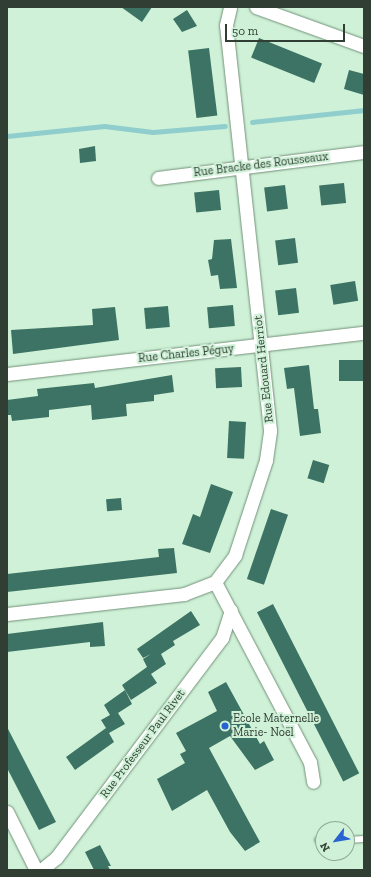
<!DOCTYPE html>
<meta charset="utf-8">
<style>
body{margin:0}
#map{position:relative;width:371px;height:877px;overflow:hidden;background:#cff1d7;font-family:"Zilla Slab",serif}
div>[style]{position:absolute}
.stream>*{height:5px;margin:-2.5px;padding:0 2.5px;transform-origin:2.5px;border-radius:2.5px;background:#90cdcd}
.building>*{inset:0;background:#3d7364;transform-origin:0 0}
.roads{filter:drop-shadow(0 0 1px #72917a) drop-shadow(0 0 1px #72917a)}
.lane>*{height:6px;margin:-3px;padding:0 3px;transform-origin:3px;border-radius:3px;background:#fff}
.street>*{height:13px;margin:-6.5px;padding:0 6.5px;transform-origin:6.5px;border-radius:6.5px;background:#fff}
.dots>*{width:11px;height:11px;translate:-50% -50%;box-sizing:border-box;border:2px solid #cff1d7;border-radius:50%}
span{translate:-50% -50%;white-space:nowrap;text-align:center;line-height:1.15;-webkit-text-stroke:4px #cff1d7;paint-order:stroke}
.street-label{font-size:12px;color:#313e34}
.poi-label{font-size:12px;color:#313e34}
.left{translate:0 -50%;text-align:left}
.frame{position:absolute;inset:0;border:8px solid #313e34;pointer-events:none}
.north{position:absolute;left:315px;top:821px;width:40px;height:40px;box-sizing:border-box;background:#cff1d7;border:1px solid #90a996;border-radius:50%;rotate:239deg;font-size:11px;font-weight:700;line-height:16px;text-align:center;color:#313e34}
.north::after{content:'';display:block;margin:auto;width:14px;height:18px;background:#2764d1;clip-path:polygon(50% 0,100% 100%,50% 72%,0 100%)}
.scale{position:absolute;left:225px;top:24px;width:120px;height:18px;box-sizing:border-box;border:2px solid #313e34;border-top:0;padding-left:5px;font-size:12px;line-height:14px;white-space:nowrap;color:#313e34;-webkit-text-stroke:3px #cff1d7;paint-order:stroke}
</style>
<div id="map">
<div class="stream">
<div style="left:252px;top:122px;width:113px;rotate:-6.1deg"></div>
<div style="left:7px;top:136px;width:98px;rotate:-5.9deg"></div>
<div style="left:104px;top:126px;width:49px;rotate:7deg"></div>
<div style="left:153px;top:132px;width:72px;rotate:-4.8deg"></div>
</div>
<div class="building">
<div style="clip-path:polygon(121px 7px,152px 7px,142px 22px)"></div>
<div style="clip-path:polygon(187px 10px,197px 26px,182px 32px,173px 19px)"></div>
<div style="left:259px;top:38px;width:68px;height:21px;rotate:22deg"></div>
<div style="left:209px;top:48px;width:68px;height:21px;rotate:83deg"></div>
<div style="clip-path:polygon(349px 70px,364px 74px,364px 95px,344px 89px)"></div>
<div style="clip-path:polygon(95px 146px,96px 161px,80px 163px,79px 149px)"></div>
<div style="left:344px;top:183px;width:20px;height:25px;rotate:84deg"></div>
<div style="left:285px;top:185px;width:24px;height:21px;rotate:83deg"></div>
<div style="left:219px;top:190px;width:20px;height:25px;rotate:84deg"></div>
<div style="left:295px;top:238px;width:25px;height:20px;rotate:83deg"></div>
<div style="clip-path:polygon(231px 239px,237px 288px,220px 289px,218px 275px,211px 276px,208px 260px,212px 259px,214px 240px)"></div>
<div style="left:355px;top:281px;width:20px;height:25px;rotate:81deg"></div>
<div style="left:296px;top:288px;width:25px;height:21px;rotate:83deg"></div>
<div style="left:233px;top:305px;width:21px;height:26px;rotate:85deg"></div>
<div style="left:168px;top:306px;width:21px;height:24px;rotate:85deg"></div>
<div style="clip-path:polygon(115px 307px,119px 340px,13px 354px,11px 330px,93px 325px,92px 309px)"></div>
<div style="left:364px;top:360px;width:21px;height:25px;rotate:90deg"></div>
<div style="clip-path:polygon(309px 365px,314px 409px,318px 409px,321px 433px,300px 436px,294px 388px,287px 389px,284px 368px)"></div>
<div style="left:241px;top:367px;width:20px;height:26px;rotate:87deg"></div>
<div style="clip-path:polygon(172px 375px,174px 392px,154px 395px,154px 401px,126px 404px,127px 416px,92px 420px,91px 405px,49px 410px,49px 417px,12px 421px,11px 415px,7px 415px,7px 400px,38px 396px,37px 389px,94px 383px,95px 388px)"></div>
<div style="left:229px;top:421px;width:17px;height:37px;rotate:3deg"></div>
<div style="left:313px;top:460px;width:17px;height:19px;rotate:17deg"></div>
<div style="clip-path:polygon(211px 484px,233px 492px,210px 553px,182px 544px,193px 514px,200px 517px)"></div>
<div style="left:121px;top:498px;width:12px;height:15px;rotate:85deg"></div>
<div style="left:271px;top:509px;width:18px;height:74px;rotate:19deg"></div>
<div style="clip-path:polygon(174px 548px,177px 573px,7px 592px,7px 574px,159px 557px,158px 549px)"></div>
<div style="left:273px;top:604px;width:190px;height:18px;rotate:63deg"></div>
<div style="clip-path:polygon(191px 611px,200px 625px,173px 641px,175px 645px,161px 654px,166px 664px,151px 674px,157px 683px,131px 700px,122px 685px,147px 667px,143px 659px,151px 654px,143px 658px,137px 649px)"></div>
<div style="clip-path:polygon(103px 622px,105px 646px,90px 647px,90px 642px,7px 652px,7px 634px)"></div>
<div style="clip-path:polygon(226px 682px,260px 744px,264px 741px,274px 760px,255px 770px,230px 736px,209px 748px,260px 842px,245px 851px,230px 832px,207px 790px,172px 811px,157px 779px,185px 763px,180px 754px,186px 751px,176px 733px,217px 711px,208px 692px)"></div>
<div style="clip-path:polygon(125px 690px,132px 704px,118px 713px,125px 724px,109px 733px,114px 742px,75px 770px,66px 757px,106px 728px,101px 720px,110px 715px,104px 705px)"></div>
<div style="clip-path:polygon(7px 727px,56px 822px,39px 830px,7px 768px)"></div>
<div style="clip-path:polygon(100px 845px,111px 866px,108px 866px,110px 870px,94px 870px,85px 852px)"></div>
</div>
<div class="roads">
<div class="lane">
<div style="left:318px;top:840px;width:5px"></div>
<div style="left:347px;top:840px;width:17px;rotate:-3deg"></div>
</div>
<div class="street">
<div style="left:256px;top:7px;width:115px;rotate:19.9deg"></div>
<div style="left:158px;top:178px;width:208px;rotate:-7.2deg"></div>
<div style="left:7px;top:374px;width:359px;rotate:-6.6deg"></div>
<div style="left:215px;top:582px;width:204px;rotate:62.2deg"></div>
<div style="left:310px;top:762px;width:20px;rotate:81deg"></div>
<div style="left:7px;top:614px;width:178px;rotate:-6.4deg"></div>
<div style="left:184px;top:594px;width:33px;rotate:-21deg"></div>
<div style="left:215px;top:582px;width:34px;rotate:-53deg"></div>
<div style="left:235px;top:555px;width:100px;rotate:-71.9deg"></div>
<div style="left:266px;top:460px;width:30px;rotate:-82deg"></div>
<div style="left:270px;top:430px;width:407px;rotate:-96.2deg"></div>
<div style="left:226px;top:25px;width:18px;rotate:-77deg"></div>
<div style="left:7px;top:812px;width:65px;rotate:63.4deg"></div>
<div style="left:41px;top:870px;width:19px;rotate:-39deg"></div>
<div style="left:56px;top:858px;width:276px;rotate:-53deg"></div>
<div style="left:222px;top:638px;width:29px;rotate:-72deg"></div>
</div>
</div>
<div class="dots">
<div style="left:225px;top:726px;background:#2764d1"></div>
</div>
<div class="street-label">
<span style="left:261px;top:165px;rotate:-7deg">Rue Bracke des Rousseaux</span>
<span style="left:186px;top:354px;rotate:-6deg">Rue Charles Péguy</span>
<span style="left:264px;top:369px;rotate:-96deg">Rue Edouard Herriot</span>
<span style="left:143px;top:744px;rotate:-53deg">Rue Professeur Paul Rivet</span>
</div>
<div class="poi-label">
<span class="left" style="left:233px;top:726px">Ecole Maternelle<br>Marie- Noël</span>
</div>
<div class="frame"></div>
<div class="north">N</div>
<div class="scale">50 m</div>
</div>
